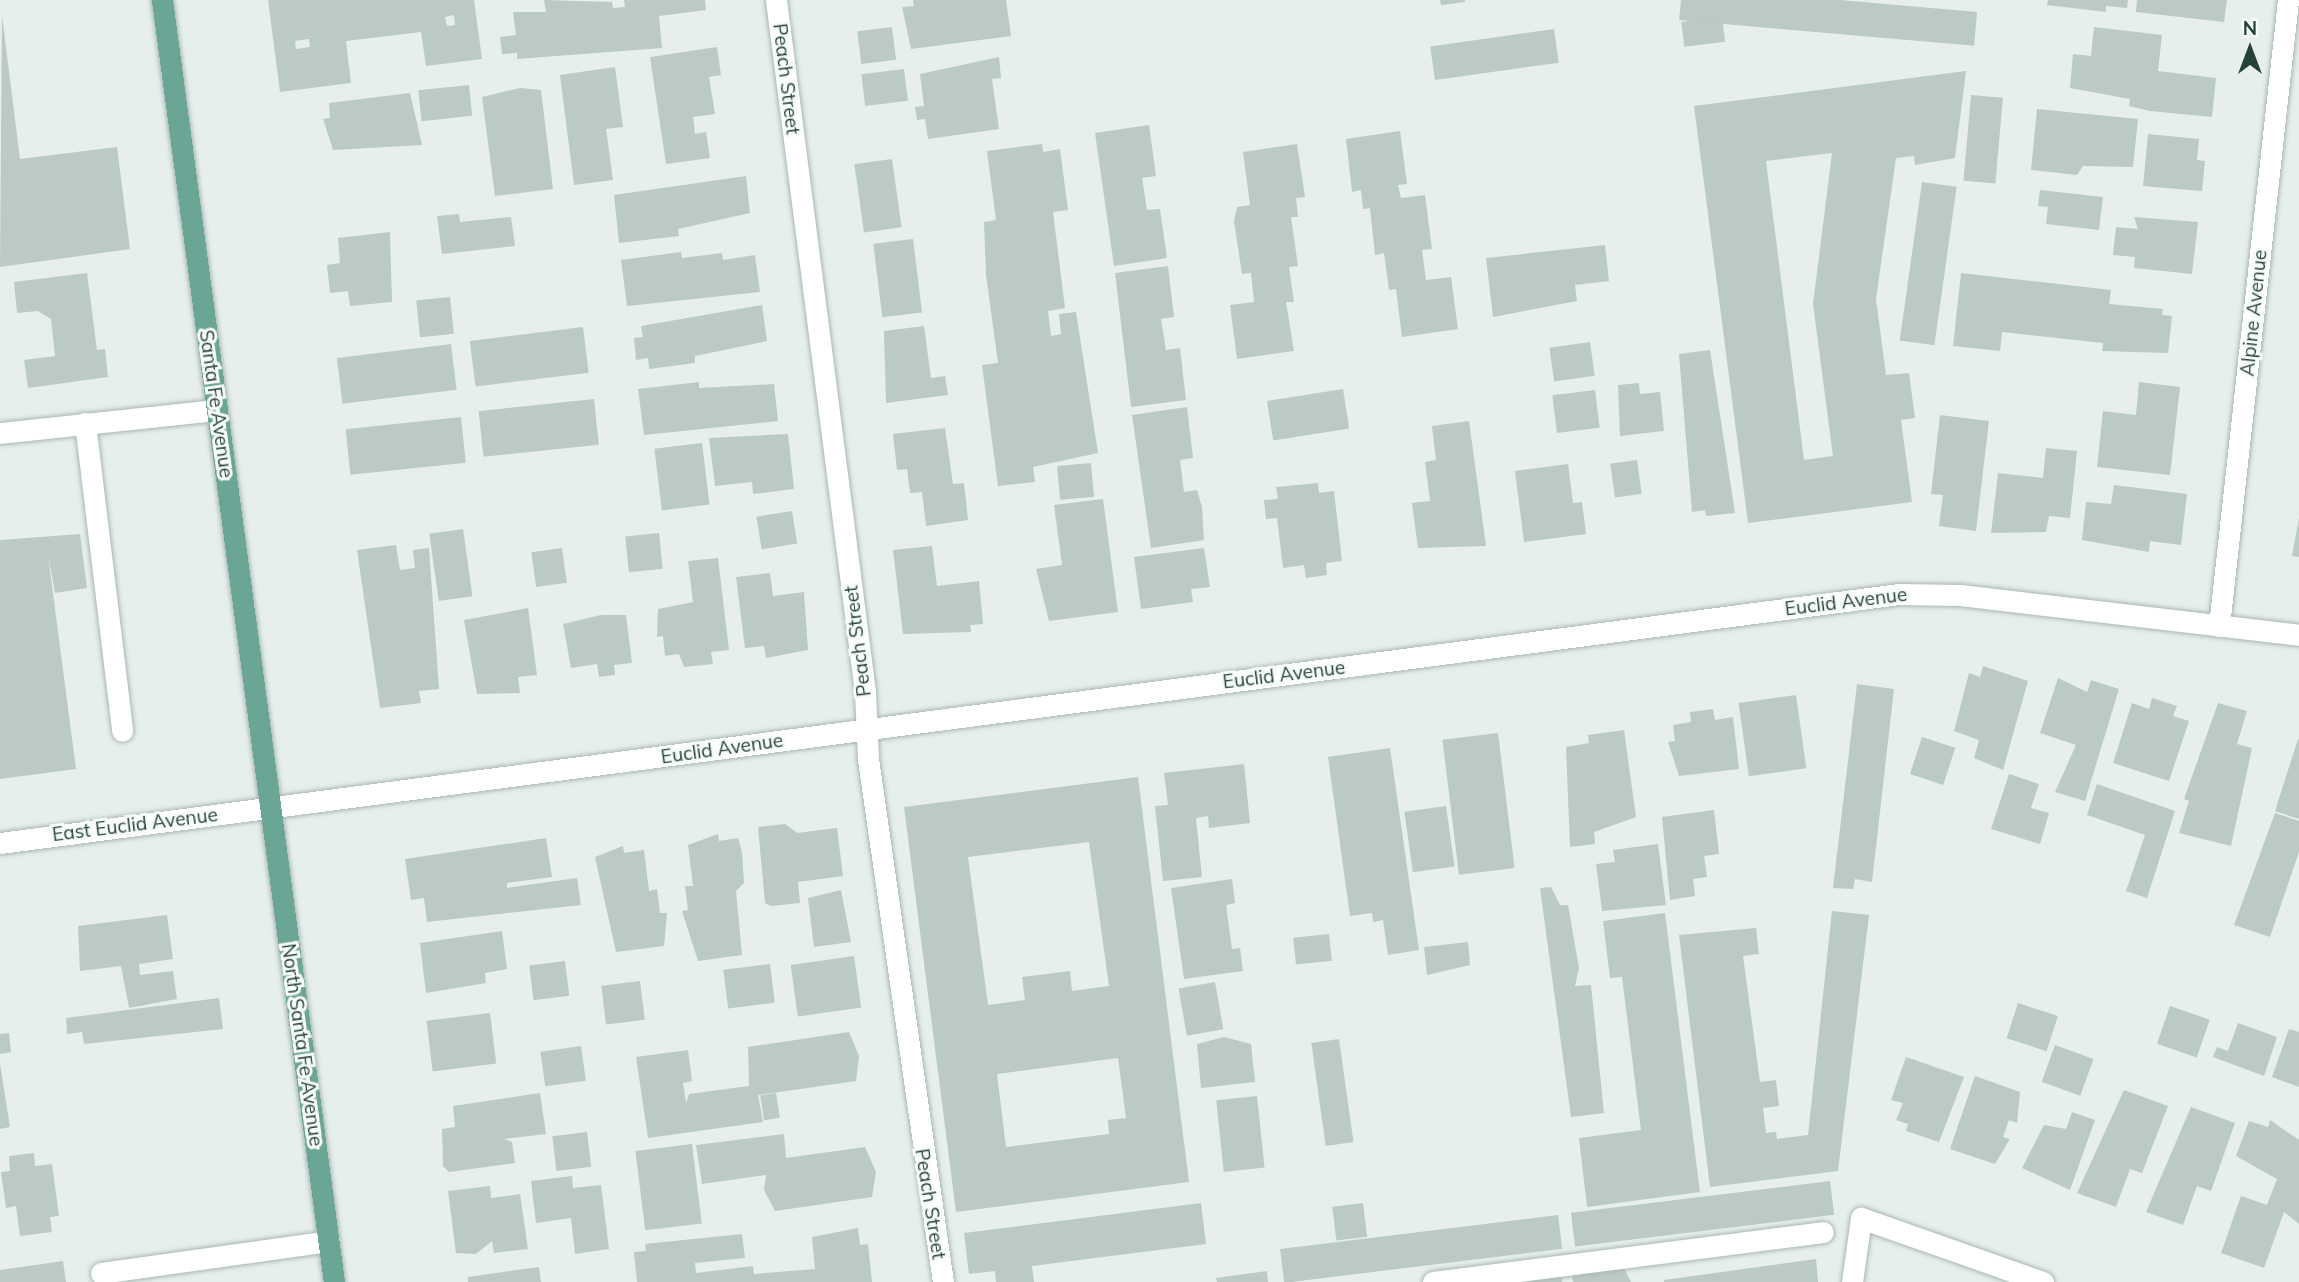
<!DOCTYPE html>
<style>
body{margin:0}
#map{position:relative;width:2299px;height:1282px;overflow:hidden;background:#e6efeb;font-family:Mulish,sans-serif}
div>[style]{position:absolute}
.building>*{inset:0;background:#bbcac4;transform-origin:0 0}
.roads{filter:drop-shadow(0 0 2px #a8b8b2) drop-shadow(0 0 2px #a8b8b2)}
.minor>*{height:21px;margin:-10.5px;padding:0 10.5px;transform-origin:10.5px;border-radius:10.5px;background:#fff}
.major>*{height:21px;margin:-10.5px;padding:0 10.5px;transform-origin:10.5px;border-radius:10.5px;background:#6aa596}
span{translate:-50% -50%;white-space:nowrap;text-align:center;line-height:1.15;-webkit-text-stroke:6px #f7fbf9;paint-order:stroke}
.street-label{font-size:19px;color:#24423a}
.north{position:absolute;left:2215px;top:14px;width:70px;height:70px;-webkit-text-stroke:5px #f7fbf9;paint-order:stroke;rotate:0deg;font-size:19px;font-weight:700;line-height:28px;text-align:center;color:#24423a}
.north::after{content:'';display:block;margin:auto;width:24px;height:32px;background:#24423a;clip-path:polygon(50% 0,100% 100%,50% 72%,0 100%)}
</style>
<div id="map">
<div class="building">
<div style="clip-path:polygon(evenodd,268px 0,474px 0,482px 59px,426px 66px,421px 32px,346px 41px,351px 83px,280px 92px,268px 0,454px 15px,455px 25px,447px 26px,445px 17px,454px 15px,268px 0,309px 39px,310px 47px,296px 49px,295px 41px,309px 39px)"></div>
<div style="clip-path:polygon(544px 0,612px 2px,613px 8px,625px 7px,624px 0,705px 0,706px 10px,659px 16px,662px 48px,517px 59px,517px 53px,502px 54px,500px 37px,516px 35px,513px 12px,546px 12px)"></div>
<div style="clip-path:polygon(913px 0,1006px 0,1011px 36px,911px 49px,902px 7px,914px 6px)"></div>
<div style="clip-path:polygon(1440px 0,1465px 0,1465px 2px,1441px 5px)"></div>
<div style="clip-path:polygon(2048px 0,2128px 0,2127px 8px,2106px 6px,2106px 12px,2047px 5px)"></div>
<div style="clip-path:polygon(2137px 0,2227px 0,2224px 22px,2136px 12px)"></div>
<div style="left:1977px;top:12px;width:34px;height:296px;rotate:95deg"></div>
<div style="clip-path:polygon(2px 16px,20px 159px,117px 147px,130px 249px,0 267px)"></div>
<div style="left:1722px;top:17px;width:25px;height:41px;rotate:83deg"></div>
<div style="left:892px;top:27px;width:33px;height:35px;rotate:83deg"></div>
<div style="clip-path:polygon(2094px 27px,2162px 35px,2158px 71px,2216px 78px,2212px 117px,2150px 111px,2129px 106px,2130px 99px,2070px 88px,2073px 54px,2091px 56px)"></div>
<div style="left:1554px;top:29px;width:34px;height:125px;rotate:82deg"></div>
<div style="clip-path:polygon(717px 47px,721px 75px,709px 77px,715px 114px,693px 117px,695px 134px,706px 132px,710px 158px,666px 164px,650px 57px)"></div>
<div style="clip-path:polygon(999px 57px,1001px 78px,992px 79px,999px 129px,928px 139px,925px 119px,917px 120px,915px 107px,924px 106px,920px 74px)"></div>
<div style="clip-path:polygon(615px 67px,623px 127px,606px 129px,613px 180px,574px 185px,560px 75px)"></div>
<div style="left:904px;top:69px;width:32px;height:43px;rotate:83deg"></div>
<div style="clip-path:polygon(evenodd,1966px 71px,1955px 158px,1915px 165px,1914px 156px,1896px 158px,1876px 299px,1886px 375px,1909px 373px,1915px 418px,1901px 420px,1912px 502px,1748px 523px,1694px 106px,1966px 71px,1832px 153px,1813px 304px,1833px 456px,1804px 460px,1766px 161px,1832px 153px)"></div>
<div style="left:469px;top:85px;width:31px;height:51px;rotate:84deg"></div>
<div style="clip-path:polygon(520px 88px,541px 90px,553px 189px,495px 196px,482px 97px)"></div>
<div style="clip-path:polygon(410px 93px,422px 145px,333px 150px,323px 119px,330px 118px,329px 103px)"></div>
<div style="left:1971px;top:95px;width:32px;height:86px;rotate:5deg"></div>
<div style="clip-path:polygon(2037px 109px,2138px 119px,2133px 167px,2083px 166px,2077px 175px,2031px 170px)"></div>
<div style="clip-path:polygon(1149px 125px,1156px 176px,1142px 178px,1147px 210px,1160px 209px,1167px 258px,1114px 266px,1095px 133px)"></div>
<div style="clip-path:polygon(1400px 131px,1407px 184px,1398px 185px,1401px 198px,1425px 195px,1432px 249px,1422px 250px,1426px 280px,1451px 277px,1458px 329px,1402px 337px,1396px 289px,1389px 290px,1384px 253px,1375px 255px,1370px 208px,1363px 209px,1361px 190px,1352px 192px,1346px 139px)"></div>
<div style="clip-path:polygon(2148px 134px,2199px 139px,2197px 160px,2205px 161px,2202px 191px,2143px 186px)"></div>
<div style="clip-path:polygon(1042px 144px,1043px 152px,1060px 149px,1068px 210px,1053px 212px,1065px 308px,1048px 311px,1051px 336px,1061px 334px,1059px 314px,1076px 312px,1098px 453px,1033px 467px,1035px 482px,998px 486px,982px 365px,998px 363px,986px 275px,984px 222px,996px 220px,987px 151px)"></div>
<div style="clip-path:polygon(1297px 144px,1305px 197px,1296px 198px,1298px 217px,1291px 217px,1298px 266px,1289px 267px,1294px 302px,1286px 302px,1294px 351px,1237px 359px,1230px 305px,1254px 302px,1251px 273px,1242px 274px,1234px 221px,1237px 207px,1250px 205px,1243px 152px)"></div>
<div style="left:892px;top:159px;width:69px;height:38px;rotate:82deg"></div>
<div style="clip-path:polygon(746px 176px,750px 213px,678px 229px,679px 236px,619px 243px,614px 195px)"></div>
<div style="left:1922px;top:182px;width:35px;height:160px;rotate:8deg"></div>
<div style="clip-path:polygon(2040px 190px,2103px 197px,2099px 230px,2046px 224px,2048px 207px,2038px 206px)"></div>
<div style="clip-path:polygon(459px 214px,460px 222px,511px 217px,515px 246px,442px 254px,437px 216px)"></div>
<div style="clip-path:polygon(2134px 217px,2198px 222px,2192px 274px,2134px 268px,2135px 257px,2113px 255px,2116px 227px,2138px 229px)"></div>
<div style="clip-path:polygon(390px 232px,392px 302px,350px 306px,348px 291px,330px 293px,327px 265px,340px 263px,338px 238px)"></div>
<div style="left:913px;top:239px;width:74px;height:40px;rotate:83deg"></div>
<div style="clip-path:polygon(1605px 245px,1609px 281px,1575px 285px,1577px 301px,1493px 317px,1486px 258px)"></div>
<div style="clip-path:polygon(681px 252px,682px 258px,722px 253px,723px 260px,755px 255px,760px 292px,627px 306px,621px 260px)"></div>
<div style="clip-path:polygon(1168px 266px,1174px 317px,1161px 319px,1166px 350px,1180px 348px,1186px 400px,1131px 407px,1115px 273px)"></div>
<div style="clip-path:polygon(87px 273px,97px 350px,105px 349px,108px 377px,28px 388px,24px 360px,55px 356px,51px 319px,38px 311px,17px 313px,14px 282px)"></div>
<div style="clip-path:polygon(1961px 273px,2111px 290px,2109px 304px,2163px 309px,2162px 315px,2172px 316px,2168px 353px,2102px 351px,2103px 343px,2002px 332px,2000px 351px,1953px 346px)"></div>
<div style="left:450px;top:297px;width:37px;height:34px;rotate:84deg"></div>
<div style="clip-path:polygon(762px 305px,767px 341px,695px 356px,695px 363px,649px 369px,648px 358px,636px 360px,634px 338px,643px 337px,641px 326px)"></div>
<div style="clip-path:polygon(924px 326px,931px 378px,945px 376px,948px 395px,886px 403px,884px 331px)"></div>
<div style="left:583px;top:327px;width:46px;height:114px;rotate:83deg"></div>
<div style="left:1590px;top:342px;width:34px;height:41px;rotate:82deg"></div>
<div style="left:451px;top:344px;width:46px;height:115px;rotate:83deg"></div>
<div style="clip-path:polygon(1710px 350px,1735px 513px,1706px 516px,1705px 510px,1692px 512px,1679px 354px)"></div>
<div style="clip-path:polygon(699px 382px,699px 388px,774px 384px,778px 421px,644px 435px,638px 389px)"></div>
<div style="clip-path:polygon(2139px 382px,2180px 387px,2170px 475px,2097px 467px,2103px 411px,2136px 415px)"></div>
<div style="clip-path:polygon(1639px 383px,1640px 394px,1660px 392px,1664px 431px,1620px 436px,1618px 385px)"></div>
<div style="left:1343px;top:389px;width:40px;height:77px;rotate:81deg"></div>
<div style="left:1595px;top:390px;width:38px;height:43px;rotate:83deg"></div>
<div style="left:594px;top:399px;width:46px;height:116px;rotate:84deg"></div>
<div style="clip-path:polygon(1187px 407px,1193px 458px,1180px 460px,1184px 492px,1197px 490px,1202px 507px,1204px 540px,1151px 548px,1132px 415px)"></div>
<div style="clip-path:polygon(1940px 415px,1989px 421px,1976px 531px,1939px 526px,1943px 495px,1931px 494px)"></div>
<div style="left:461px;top:417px;width:46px;height:116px;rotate:84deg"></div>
<div style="clip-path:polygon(1469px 421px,1486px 546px,1418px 548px,1412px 503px,1430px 501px,1425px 462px,1436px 460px,1432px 426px)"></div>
<div style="clip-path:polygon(945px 428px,953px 484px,964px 483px,968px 520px,926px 526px,922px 492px,910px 493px,907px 469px,897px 470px,893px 434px)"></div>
<div style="clip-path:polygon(788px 434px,794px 489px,753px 494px,752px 482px,715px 486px,709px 438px)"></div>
<div style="left:702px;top:443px;width:62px;height:48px;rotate:83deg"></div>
<div style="clip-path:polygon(2046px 448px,2077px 451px,2070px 518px,2049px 516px,2046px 532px,1991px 533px,1998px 473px,2043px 478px)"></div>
<div style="left:1637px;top:460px;width:34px;height:27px;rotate:82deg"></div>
<div style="left:1091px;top:463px;width:34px;height:34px;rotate:85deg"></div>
<div style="clip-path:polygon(1568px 464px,1573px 503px,1582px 502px,1586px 534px,1524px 542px,1515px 471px)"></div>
<div style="clip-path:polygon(1318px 483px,1319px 493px,1334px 491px,1342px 561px,1326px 563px,1327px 575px,1306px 578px,1304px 565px,1283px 568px,1277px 518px,1266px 519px,1264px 500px,1278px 499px,1276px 487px)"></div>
<div style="clip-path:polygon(2114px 485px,2187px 494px,2181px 545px,2150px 541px,2149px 552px,2082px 540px,2086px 502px,2111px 504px)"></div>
<div style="clip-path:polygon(1103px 499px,1118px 612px,1049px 621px,1036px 569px,1062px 565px,1054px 505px)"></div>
<div style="left:792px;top:511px;width:33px;height:36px;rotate:81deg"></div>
<div style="clip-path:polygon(2299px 518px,2299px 557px,2292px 556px)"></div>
<div style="left:463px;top:529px;width:68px;height:34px;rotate:82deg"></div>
<div style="left:659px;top:533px;width:36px;height:34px;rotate:84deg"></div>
<div style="clip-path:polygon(80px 534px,87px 588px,55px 593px,48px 555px,76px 769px,0 779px,0 540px)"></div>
<div style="clip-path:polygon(396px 545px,400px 570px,415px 568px,413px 550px,429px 548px,439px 689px,419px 691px,421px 703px,380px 708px,357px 550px)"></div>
<div style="clip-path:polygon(932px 546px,937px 586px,979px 581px,983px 624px,970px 625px,971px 632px,903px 634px,893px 550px)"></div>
<div style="left:562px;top:548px;width:35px;height:31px;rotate:82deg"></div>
<div style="clip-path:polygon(1204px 548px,1210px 587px,1191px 589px,1193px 602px,1141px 609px,1134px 557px)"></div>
<div style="clip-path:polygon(718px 558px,729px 650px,711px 652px,713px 664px,684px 667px,679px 654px,665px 656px,663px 636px,657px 637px,658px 609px,693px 602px,688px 561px)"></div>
<div style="clip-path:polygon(770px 573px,773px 596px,804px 592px,808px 650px,766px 658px,764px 646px,745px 648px,736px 577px)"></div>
<div style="clip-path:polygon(528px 608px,537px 675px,518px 677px,520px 693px,477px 694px,464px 620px)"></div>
<div style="clip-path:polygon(601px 615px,626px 615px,632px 663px,614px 665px,615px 675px,599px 677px,597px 664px,571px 668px,563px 624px)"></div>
<div style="clip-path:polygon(1983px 666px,2028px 681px,2003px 770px,1974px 758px,1979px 740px,1954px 731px,1969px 673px,1980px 677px)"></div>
<div style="clip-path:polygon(2058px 678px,2087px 692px,2091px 680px,2119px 689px,2085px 801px,2055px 792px,2076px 745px,2040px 733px)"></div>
<div style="clip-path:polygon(1857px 684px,1894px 689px,1872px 882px,1855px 879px,1853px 889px,1833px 888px)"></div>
<div style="left:1796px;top:695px;width:74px;height:58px;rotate:82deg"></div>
<div style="clip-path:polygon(2152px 698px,2177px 706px,2173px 716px,2189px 721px,2169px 781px,2113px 763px,2132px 703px,2149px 709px)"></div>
<div style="clip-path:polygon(2218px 703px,2247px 711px,2237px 744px,2252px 748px,2231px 846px,2179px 833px,2189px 801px,2184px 799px)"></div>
<div style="clip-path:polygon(1713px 709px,1715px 720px,1733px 717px,1739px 769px,1679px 776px,1668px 742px,1675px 741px,1673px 725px,1691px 722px,1690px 712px)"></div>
<div style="clip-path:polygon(1624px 730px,1636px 817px,1594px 832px,1595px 844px,1570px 847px,1566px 747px,1589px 743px,1588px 735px)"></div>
<div style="left:1498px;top:733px;width:136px;height:56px;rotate:83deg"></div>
<div style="left:1922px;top:737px;width:35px;height:39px;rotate:18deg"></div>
<div style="clip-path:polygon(2298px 739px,2299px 739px,2299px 819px,2275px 811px)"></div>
<div style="clip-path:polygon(1390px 748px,1419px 950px,1388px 955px,1383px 920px,1373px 922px,1372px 913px,1350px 916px,1328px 757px)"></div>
<div style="clip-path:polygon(1244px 764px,1250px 823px,1209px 828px,1208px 816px,1196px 818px,1202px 877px,1163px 881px,1155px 806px,1168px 805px,1164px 773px)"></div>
<div style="clip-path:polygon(2009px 774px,2039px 784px,2031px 808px,2049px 813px,2040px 844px,1991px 829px)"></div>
<div style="clip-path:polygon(evenodd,1138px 777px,1189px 1182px,956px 1212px,904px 807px,1138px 777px,1089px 842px,1109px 986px,1072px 991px,1070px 971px,1022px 977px,1025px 1000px,988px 1005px,968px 857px,1089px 842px,1138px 777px,1118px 1058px,1126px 1118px,1108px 1120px,1109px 1134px,1006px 1147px,997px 1074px,1118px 1058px)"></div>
<div style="clip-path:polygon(2097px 784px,2175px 811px,2147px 898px,2126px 891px,2145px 835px,2087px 815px)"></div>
<div style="left:1446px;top:806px;width:61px;height:42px;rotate:82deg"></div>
<div style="clip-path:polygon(1714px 810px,1719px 854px,1704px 856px,1707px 877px,1693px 879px,1695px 896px,1670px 900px,1662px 817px)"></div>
<div style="clip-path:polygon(2275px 813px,2299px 821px,2299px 852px,2270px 937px,2234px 925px)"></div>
<div style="clip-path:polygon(785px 824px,797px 833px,837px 828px,843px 876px,798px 882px,800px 903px,771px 906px,765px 903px,758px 827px)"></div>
<div style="clip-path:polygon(718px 834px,719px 841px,738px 838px,742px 852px,744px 883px,736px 891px,742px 955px,698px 961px,682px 911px,688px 910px,685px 886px,693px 886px,688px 845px)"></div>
<div style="clip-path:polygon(546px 838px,552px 877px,507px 883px,507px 888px,577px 878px,581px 905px,427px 922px,424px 898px,411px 900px,405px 859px)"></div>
<div style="clip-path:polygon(1658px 844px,1666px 905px,1602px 911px,1596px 864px,1615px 862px,1613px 850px)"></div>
<div style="clip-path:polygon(623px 846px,624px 853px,644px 850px,649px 891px,657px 889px,660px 913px,667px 913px,664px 946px,616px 952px,595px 857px)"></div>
<div style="clip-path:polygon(1232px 879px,1235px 903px,1226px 905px,1232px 949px,1240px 948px,1243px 971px,1184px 979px,1171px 888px)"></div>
<div style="clip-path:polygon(1551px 887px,1560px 905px,1568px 905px,1579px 968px,1575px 986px,1591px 985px,1604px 1113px,1571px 1117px,1540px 888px)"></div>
<div style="clip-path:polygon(841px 890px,851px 942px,814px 947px,808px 898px)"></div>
<div style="clip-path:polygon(1832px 911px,1869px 915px,1838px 1171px,1710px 1187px,1679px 935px,1756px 928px,1759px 954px,1743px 956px,1760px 1082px,1776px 1080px,1779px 1106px,1763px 1108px,1766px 1133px,1776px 1132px,1777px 1139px,1808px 1135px)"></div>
<div style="clip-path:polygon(1665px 913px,1700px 1192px,1587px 1207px,1579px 1138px,1641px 1130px,1622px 977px,1610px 978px,1603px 921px)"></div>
<div style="clip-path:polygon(167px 915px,173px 959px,139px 964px,140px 975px,173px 971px,177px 999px,129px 1008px,121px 966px,80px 971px,78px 926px)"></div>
<div style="clip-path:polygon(502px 931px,507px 969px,485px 973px,486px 983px,426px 993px,420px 943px)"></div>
<div style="left:1329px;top:934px;width:27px;height:36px;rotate:84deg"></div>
<div style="clip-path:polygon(1468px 942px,1470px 965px,1427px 975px,1424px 947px)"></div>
<div style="left:854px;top:956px;width:52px;height:64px;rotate:82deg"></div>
<div style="left:565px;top:961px;width:35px;height:36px;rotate:83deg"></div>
<div style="left:770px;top:964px;width:39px;height:47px;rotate:83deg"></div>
<div style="left:640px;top:981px;width:39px;height:39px;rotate:83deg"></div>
<div style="left:1215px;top:982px;width:48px;height:37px;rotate:80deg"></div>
<div style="clip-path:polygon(219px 998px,223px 1029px,84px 1044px,82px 1032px,67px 1034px,66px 1018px)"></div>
<div style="left:2018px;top:1003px;width:42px;height:37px;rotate:18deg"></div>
<div style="left:2170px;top:1006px;width:42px;height:40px;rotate:19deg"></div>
<div style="left:490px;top:1013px;width:51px;height:64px;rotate:83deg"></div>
<div style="clip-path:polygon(2238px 1023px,2277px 1037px,2264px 1076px,2213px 1057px,2217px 1047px,2228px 1051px)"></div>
<div style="clip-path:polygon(2289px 1029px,2299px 1032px,2299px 1087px,2272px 1077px)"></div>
<div style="clip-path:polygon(849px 1032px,859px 1056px,856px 1081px,758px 1095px,763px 1122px,648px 1138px,636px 1057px,688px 1050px,692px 1081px,683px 1083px,686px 1103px,689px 1094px,749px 1086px,748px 1047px)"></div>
<div style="clip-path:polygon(9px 1033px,11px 1052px,0 1054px,0 1034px)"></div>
<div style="clip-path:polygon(1224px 1037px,1251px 1044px,1255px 1082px,1201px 1088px,1197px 1044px)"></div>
<div style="left:1339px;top:1039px;width:104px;height:28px;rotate:82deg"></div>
<div style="left:2055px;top:1045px;width:41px;height:39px;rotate:20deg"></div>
<div style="left:581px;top:1046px;width:35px;height:41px;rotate:82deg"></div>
<div style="clip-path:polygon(1906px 1057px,1964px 1077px,1939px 1142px,1906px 1131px,1908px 1124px,1896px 1120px,1903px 1103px,1891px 1100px)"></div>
<div style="clip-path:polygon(0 1064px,10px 1127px,0 1129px)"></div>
<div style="clip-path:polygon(1975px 1076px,2020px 1092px,2017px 1123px,2009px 1120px,2003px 1137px,2010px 1139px,1995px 1164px,1950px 1149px)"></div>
<div style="clip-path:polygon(2124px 1090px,2168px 1106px,2142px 1173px,2130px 1169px,2116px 1207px,2077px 1193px)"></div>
<div style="clip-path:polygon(540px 1093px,546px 1134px,504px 1139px,512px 1142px,515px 1163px,449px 1172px,443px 1166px,442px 1129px,455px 1127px,453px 1106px)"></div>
<div style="left:776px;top:1093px;width:25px;height:16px;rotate:81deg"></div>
<div style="left:1257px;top:1096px;width:72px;height:41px;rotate:84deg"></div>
<div style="clip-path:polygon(2191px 1107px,2235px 1123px,2211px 1191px,2197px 1186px,2183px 1225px,2146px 1212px)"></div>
<div style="clip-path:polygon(2072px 1112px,2095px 1120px,2070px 1190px,2022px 1168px,2044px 1125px,2066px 1129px)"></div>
<div style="clip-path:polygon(2270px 1120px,2299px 1140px,2299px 1224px,2284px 1212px,2264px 1268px,2221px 1253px,2241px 1196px,2267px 1205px,2277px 1179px,2236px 1156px,2249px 1121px,2268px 1127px)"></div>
<div style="left:587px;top:1132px;width:35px;height:35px;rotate:83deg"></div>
<div style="clip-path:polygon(784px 1134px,786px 1158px,865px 1147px,876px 1172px,872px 1197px,775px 1211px,764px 1190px,766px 1175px,702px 1184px,696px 1145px)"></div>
<div style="left:692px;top:1144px;width:80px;height:57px;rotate:83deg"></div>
<div style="clip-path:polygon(34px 1153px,35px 1166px,52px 1164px,59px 1216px,50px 1217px,52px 1232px,20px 1236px,16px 1206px,6px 1208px,1px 1172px,10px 1171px,9px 1156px)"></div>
<div style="clip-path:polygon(572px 1176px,573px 1188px,601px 1185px,609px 1249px,575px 1254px,571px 1218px,536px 1223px,531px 1181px)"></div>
<div style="left:1830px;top:1181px;width:34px;height:261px;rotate:83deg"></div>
<div style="clip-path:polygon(490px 1186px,491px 1198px,520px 1194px,528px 1249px,494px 1253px,492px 1241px,476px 1254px,456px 1253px,448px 1191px)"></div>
<div style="clip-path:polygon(1201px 1203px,1206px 1244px,1032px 1266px,1034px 1282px,996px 1282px,995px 1271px,969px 1274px,964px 1233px)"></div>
<div style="left:1363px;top:1203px;width:34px;height:31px;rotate:83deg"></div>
<div style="left:1558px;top:1215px;width:34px;height:280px;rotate:83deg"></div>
<div style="clip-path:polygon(858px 1228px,860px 1245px,868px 1244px,872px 1282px,637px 1282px,634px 1252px,646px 1251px,645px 1244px,742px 1234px,745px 1258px,695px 1263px,696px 1273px,753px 1266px,754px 1274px,815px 1269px,812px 1237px)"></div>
<div style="clip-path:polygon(1816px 1259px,1818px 1282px,1664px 1282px,1664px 1280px)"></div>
<div style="clip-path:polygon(63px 1261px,66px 1282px,0 1282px,0 1270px)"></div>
<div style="clip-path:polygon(539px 1267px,541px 1282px,468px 1282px,468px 1277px)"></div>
<div style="clip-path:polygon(1624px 1268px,1631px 1282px,1573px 1282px,1572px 1274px)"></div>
<div style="clip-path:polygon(1267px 1271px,1268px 1282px,1217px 1282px,1216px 1278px)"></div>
<div style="clip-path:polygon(1561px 1273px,1562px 1282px,1509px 1282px)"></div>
</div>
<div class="roads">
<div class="minor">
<div style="left:776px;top:0;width:698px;rotate:82.67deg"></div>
<div style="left:865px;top:692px;width:67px;rotate:87.4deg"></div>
<div style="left:868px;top:759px;width:528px;rotate:81.84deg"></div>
<div style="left:85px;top:423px;width:310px;rotate:83.1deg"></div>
<div style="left:0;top:433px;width:218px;rotate:-6.1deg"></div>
<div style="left:2219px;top:626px;width:630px;rotate:-83.71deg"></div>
<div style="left:0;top:843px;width:1914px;rotate:-7.47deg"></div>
<div style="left:1898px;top:594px;width:62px;rotate:0.9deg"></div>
<div style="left:1960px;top:595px;width:341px;rotate:6.7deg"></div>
<div style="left:101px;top:1273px;width:230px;rotate:-8deg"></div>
<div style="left:1433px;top:1282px;width:393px;rotate:-7.3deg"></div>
<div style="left:1852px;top:1282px;width:65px;rotate:-82deg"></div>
<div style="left:1861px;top:1218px;width:193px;rotate:19.4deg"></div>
</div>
<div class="major">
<div style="left:162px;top:0;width:1293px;rotate:82.36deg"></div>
</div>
</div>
<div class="street-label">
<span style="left:786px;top:79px;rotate:83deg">Peach Street</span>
<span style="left:2254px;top:313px;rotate:-84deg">Alpine Avenue</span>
<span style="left:216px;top:404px;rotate:82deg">Santa Fe Avenue</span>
<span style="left:1846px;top:602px;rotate:-7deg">Euclid Avenue</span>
<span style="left:858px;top:641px;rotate:-97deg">Peach Street</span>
<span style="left:1284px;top:675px;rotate:-7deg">Euclid Avenue</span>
<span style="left:722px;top:749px;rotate:-8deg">Euclid Avenue</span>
<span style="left:135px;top:825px;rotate:-7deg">East Euclid Avenue</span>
<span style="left:302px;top:1045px;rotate:82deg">North Santa Fe Avenue</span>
<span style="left:930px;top:1204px;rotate:81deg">Peach Street</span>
</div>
<div class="north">N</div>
</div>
